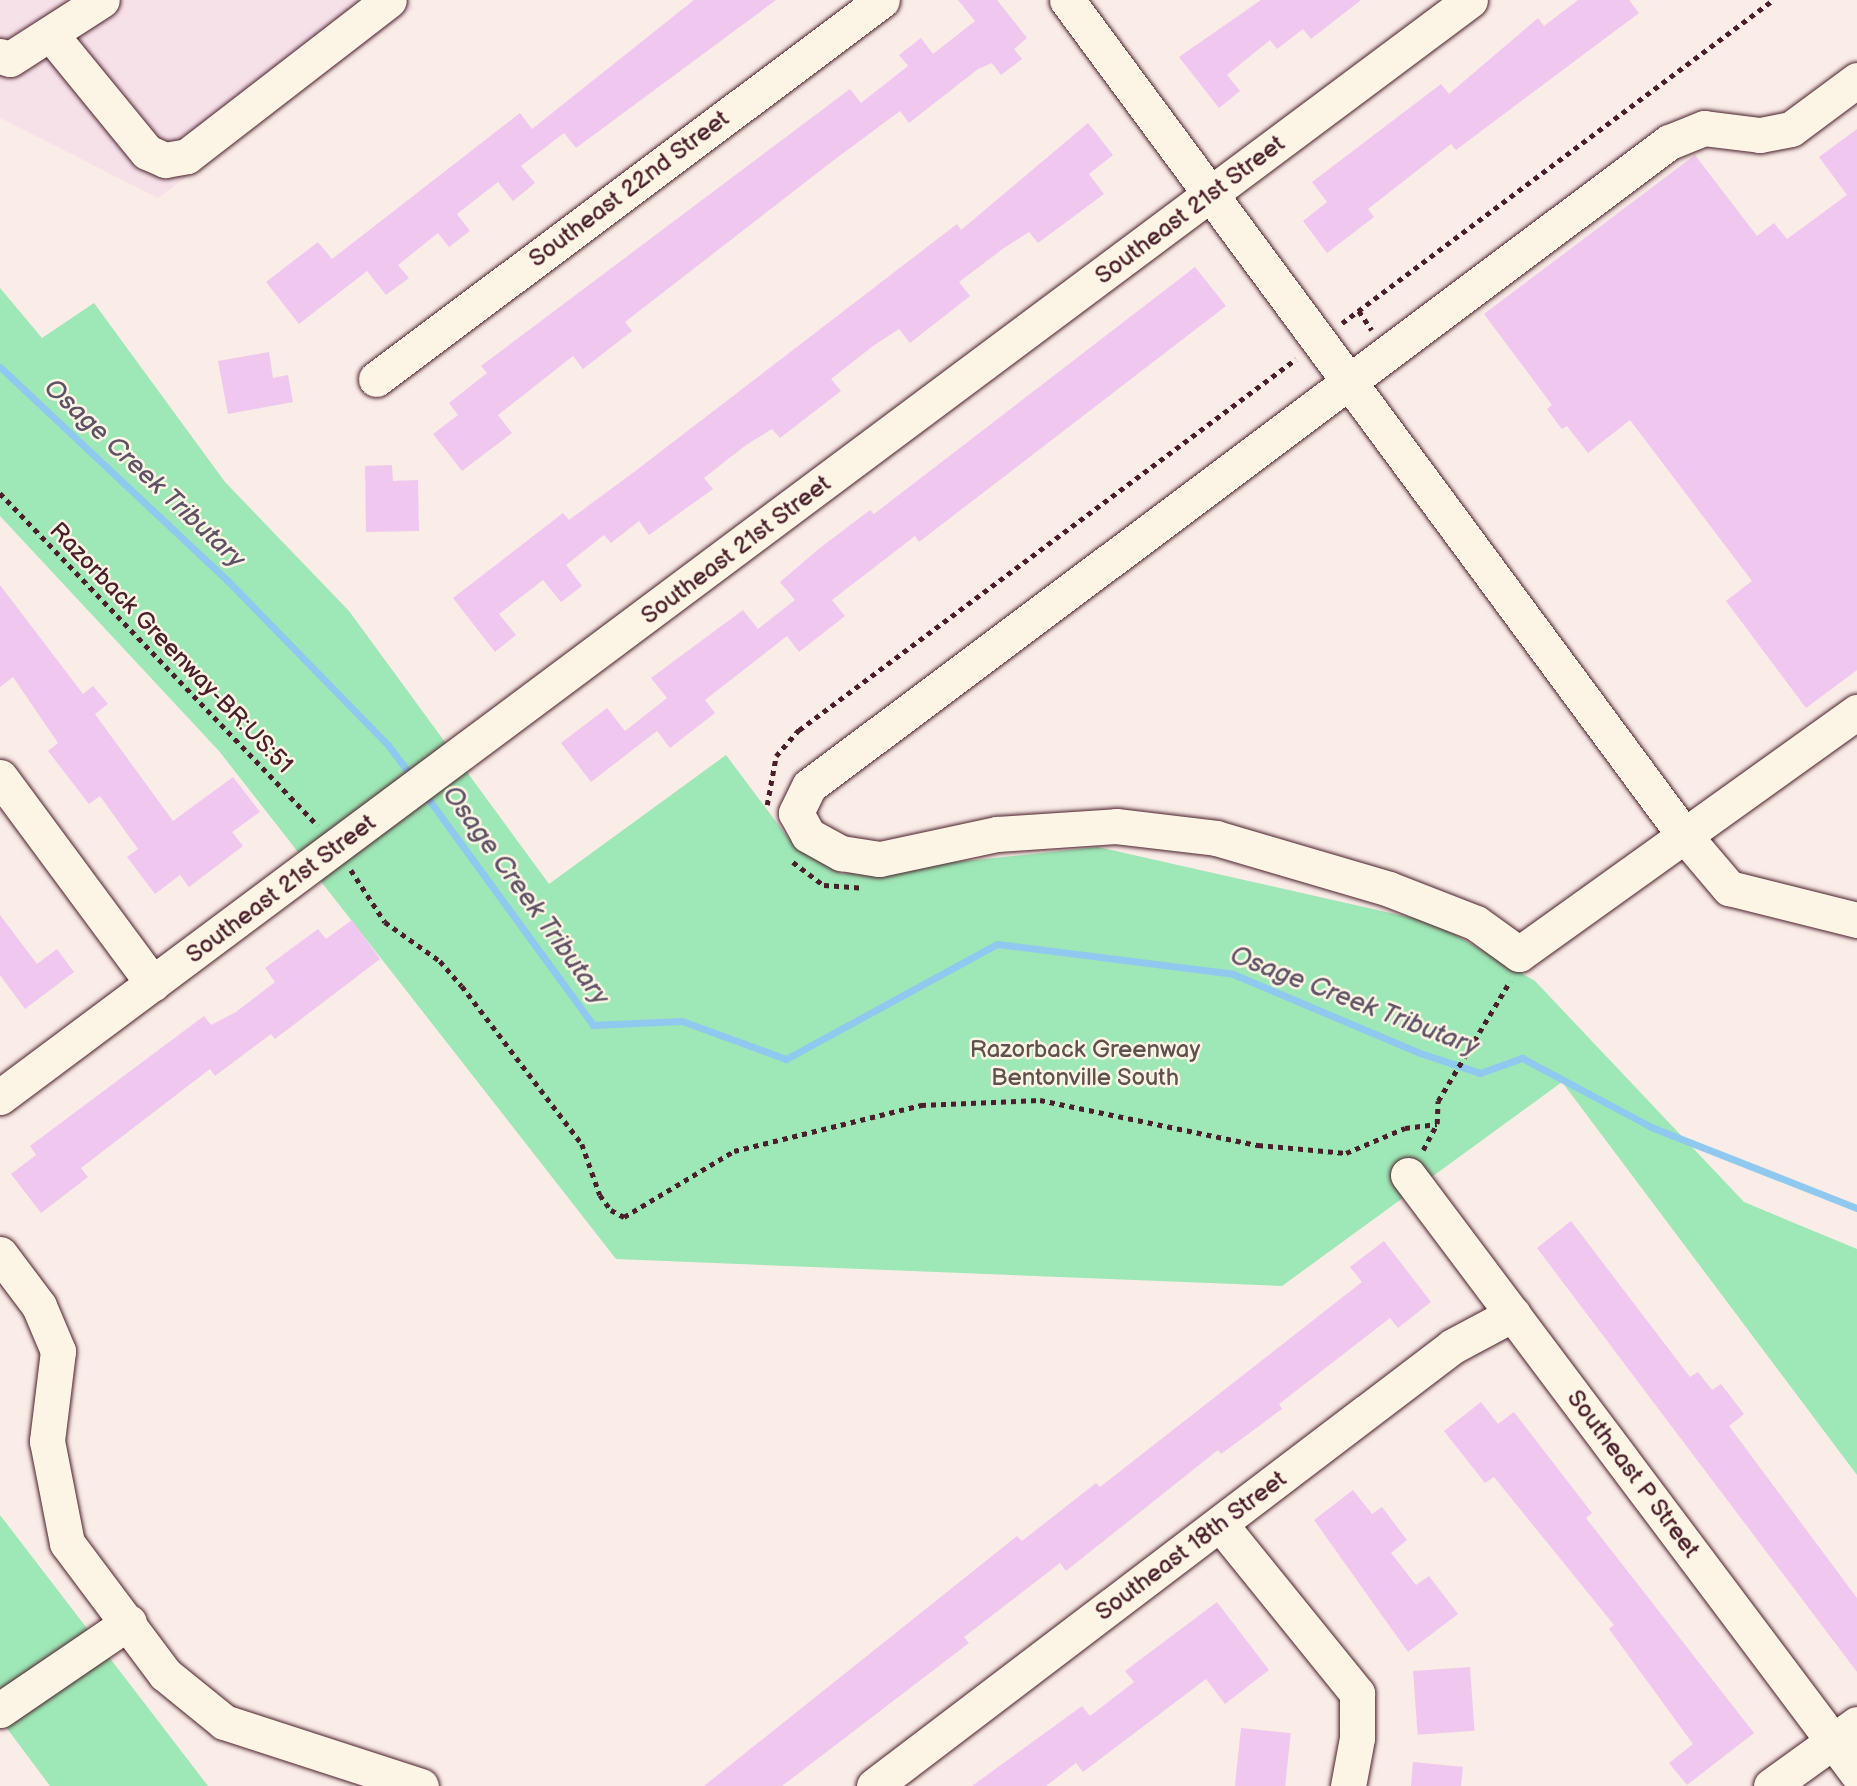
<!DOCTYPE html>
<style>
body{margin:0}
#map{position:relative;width:1857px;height:1786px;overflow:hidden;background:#faece7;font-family:"Balsamiq Sans",sans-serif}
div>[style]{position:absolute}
.built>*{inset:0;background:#f7e1e9}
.green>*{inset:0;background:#9ee7b6}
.stream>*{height:7px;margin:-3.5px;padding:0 3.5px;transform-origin:3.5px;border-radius:3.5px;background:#90c9ef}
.building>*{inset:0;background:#f0c7ef;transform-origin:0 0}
.path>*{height:4.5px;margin-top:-2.25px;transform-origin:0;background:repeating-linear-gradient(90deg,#4a1f2b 0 5px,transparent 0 10px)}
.roads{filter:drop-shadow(0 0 2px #4a1f2b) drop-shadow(0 0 2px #4a1f2b)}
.minor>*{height:35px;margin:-17.5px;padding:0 17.5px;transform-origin:17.5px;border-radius:17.5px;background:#fcf5e5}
span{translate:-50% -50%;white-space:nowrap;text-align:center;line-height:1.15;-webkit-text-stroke:5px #fcf5e5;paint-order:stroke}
.street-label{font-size:24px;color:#4a1f2b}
.park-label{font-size:24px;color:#5f514e}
.water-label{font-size:26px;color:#5f5266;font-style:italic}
</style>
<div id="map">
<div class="built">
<div style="clip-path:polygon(0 0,408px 0,414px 8px,158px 198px,0 118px)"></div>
</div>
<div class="green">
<div style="clip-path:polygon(0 288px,42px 338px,94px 303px,225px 482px,349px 611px,549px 884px,726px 755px,795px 847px,842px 874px,1098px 847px,1435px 923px,1535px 981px,1744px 1202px,1857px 1249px,1857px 1475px,1562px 1082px,1282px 1286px,616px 1259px,219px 751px,0 516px)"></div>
<div style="clip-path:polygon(0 1515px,208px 1786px,50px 1786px,0 1719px)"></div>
</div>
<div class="stream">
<div style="left:0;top:367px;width:311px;rotate:43.2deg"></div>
<div style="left:227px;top:580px;width:231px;rotate:45.7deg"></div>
<div style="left:388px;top:745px;width:41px;rotate:52.9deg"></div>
<div style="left:424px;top:793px;width:287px;rotate:53.9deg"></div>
<div style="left:593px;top:1025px;width:89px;rotate:-2.6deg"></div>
<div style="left:682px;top:1021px;width:111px;rotate:20.1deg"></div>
<div style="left:786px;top:1059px;width:240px;rotate:-28.6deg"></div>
<div style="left:997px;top:944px;width:238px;rotate:7.2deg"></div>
<div style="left:1233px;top:974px;width:203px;rotate:22.9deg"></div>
<div style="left:1420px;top:1053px;width:63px;rotate:18.4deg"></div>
<div style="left:1480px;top:1073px;width:45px;rotate:-19.7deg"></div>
<div style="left:1522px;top:1058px;width:146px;rotate:28.1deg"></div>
<div style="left:1651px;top:1127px;width:221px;rotate:21.5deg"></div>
</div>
<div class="building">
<div style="clip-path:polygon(694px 0,776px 0,576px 148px,564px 133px,521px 166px,535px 183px,513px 201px,498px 182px,457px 214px,470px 231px,449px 247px,438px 233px,398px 265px,409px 278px,386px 295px,367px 271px,299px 324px,266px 282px,318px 242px,332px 259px,520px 113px,532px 129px)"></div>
<div style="clip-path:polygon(958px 0,997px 0,1027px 38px,1014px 49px,1022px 59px,1001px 75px,992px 63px,978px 69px,909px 123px,900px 111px,834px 160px,625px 322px,632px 331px,583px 369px,573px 356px,498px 415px,512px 433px,462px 471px,433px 434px,458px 415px,449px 403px,487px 373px,481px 366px,850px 89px,861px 103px,908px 66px,899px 55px,921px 38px,933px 54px,975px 21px)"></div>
<div style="clip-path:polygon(1261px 0,1361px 0,1311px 39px,1303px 29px,1277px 49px,1270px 40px,1227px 75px,1240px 91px,1219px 108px,1179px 57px)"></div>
<div style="clip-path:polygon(1578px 0,1629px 0,1639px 13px,1456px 150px,1451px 144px,1368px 209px,1374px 217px,1327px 253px,1303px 221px,1327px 202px,1312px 182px,1441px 84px,1449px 94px,1538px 18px,1544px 26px)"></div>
<div style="clip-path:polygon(1088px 123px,1113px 155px,1089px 174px,1104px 194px,1038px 243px,1029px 232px,1004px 248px,959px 282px,970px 296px,910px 343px,899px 329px,873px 346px,831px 379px,841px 391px,780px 438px,772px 429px,746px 445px,704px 478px,713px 489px,649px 535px,639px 521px,611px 543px,604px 535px,566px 565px,582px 586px,561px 602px,543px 580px,499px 614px,516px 635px,495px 652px,453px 598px,563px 513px,569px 520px,634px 472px,957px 224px,961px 230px)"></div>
<div style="clip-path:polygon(1857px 129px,1857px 670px,1806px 708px,1726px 601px,1752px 581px,1630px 420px,1588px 453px,1567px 426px,1562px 429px,1555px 420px,1547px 409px,1552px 405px,1484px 314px,1695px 155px,1757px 236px,1774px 223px,1787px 239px,1847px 195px,1819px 157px)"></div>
<div style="clip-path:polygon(1195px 267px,1226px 306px,919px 542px,915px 536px,832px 600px,845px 616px,799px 652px,787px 636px,705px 700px,715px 713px,670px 748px,657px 731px,591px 782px,561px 743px,607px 708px,625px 731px,667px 698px,651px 678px,743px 610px,758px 629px,795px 600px,780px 582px,820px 548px,870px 510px,874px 514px)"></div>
<div style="clip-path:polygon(269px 352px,273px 378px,288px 375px,293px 402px,228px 414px,218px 361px)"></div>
<div style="clip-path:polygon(392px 465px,393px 481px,418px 480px,419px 531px,366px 532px,365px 466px)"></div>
<div style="clip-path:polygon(0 585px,83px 694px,93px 686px,108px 704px,95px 714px,173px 821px,233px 777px,260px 812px,232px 832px,243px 846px,189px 887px,180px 875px,155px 894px,127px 857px,138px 849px,100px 796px,89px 804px,48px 751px,58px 743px,13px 677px,0 687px)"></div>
<div style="clip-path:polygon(0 915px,37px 964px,57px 949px,74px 972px,25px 1009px,0 975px)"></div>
<div style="clip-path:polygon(352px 920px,380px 959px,275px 1039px,271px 1034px,215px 1076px,210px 1069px,81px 1168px,88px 1177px,41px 1213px,11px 1174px,36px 1155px,30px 1146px,204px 1016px,211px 1025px,236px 1012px,275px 982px,265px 968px,318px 929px,326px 939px)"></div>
<div style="clip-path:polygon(1571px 1221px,1690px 1377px,1698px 1372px,1712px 1390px,1721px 1384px,1744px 1414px,1729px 1426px,1857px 1598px,1857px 1672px,1537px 1248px)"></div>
<div style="clip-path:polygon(1384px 1241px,1431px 1302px,1398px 1328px,1390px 1318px,1279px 1404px,1282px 1409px,1221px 1454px,1218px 1450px,1066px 1571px,1060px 1563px,964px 1637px,969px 1643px,782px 1786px,704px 1786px,1017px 1536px,1022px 1541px,1096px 1483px,1100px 1487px,1362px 1282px,1350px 1267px)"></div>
<div style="clip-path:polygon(1481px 1402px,1498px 1424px,1514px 1412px,1592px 1513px,1586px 1518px,1754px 1733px,1687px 1785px,1669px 1763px,1693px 1744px,1609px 1629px,1614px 1625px,1494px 1477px,1485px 1483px,1444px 1431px)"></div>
<div style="clip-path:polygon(1353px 1490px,1372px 1514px,1382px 1507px,1407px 1540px,1391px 1553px,1416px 1585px,1429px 1576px,1458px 1614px,1408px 1652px,1314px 1520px)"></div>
<div style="clip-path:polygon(1217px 1602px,1269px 1670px,1225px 1704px,1206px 1679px,1083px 1772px,1076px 1763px,1046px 1786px,972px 1786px,1082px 1706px,1090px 1716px,1134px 1682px,1125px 1671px)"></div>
<div style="left:1470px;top:1667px;width:64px;height:57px;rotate:86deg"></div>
<div style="left:1241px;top:1728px;width:50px;height:58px;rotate:6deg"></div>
<div style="clip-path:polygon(1413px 1762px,1463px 1767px,1461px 1786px,1411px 1786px)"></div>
</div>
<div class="path">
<div style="left:1359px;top:311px;width:23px;rotate:56deg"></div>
<div style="left:1342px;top:323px;width:539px;rotate:-36.85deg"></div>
<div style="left:0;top:493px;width:460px;rotate:46.3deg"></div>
<div style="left:767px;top:805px;width:50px;rotate:-79.6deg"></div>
<div style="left:776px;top:756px;width:35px;rotate:-49deg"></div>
<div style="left:799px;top:730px;width:620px;rotate:-36.74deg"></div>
<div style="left:793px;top:862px;width:39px;rotate:37deg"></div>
<div style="left:824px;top:885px;width:39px;rotate:4deg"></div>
<div style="left:351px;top:870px;width:62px;rotate:56.8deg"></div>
<div style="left:385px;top:922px;width:67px;rotate:35.3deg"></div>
<div style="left:440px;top:961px;width:33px;rotate:49deg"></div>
<div style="left:462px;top:986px;width:198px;rotate:52.8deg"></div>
<div style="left:582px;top:1144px;width:54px;rotate:70.6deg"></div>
<div style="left:600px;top:1195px;width:19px;rotate:54deg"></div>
<div style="left:611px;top:1210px;width:15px;rotate:28deg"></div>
<div style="left:624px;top:1217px;width:128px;rotate:-31deg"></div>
<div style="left:734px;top:1151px;width:193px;rotate:-13.8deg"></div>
<div style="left:921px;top:1105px;width:119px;rotate:-2.4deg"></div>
<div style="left:1040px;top:1100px;width:223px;rotate:11.7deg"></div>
<div style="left:1258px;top:1145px;width:88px;rotate:5.2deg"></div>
<div style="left:1346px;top:1153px;width:64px;rotate:-23deg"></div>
<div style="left:1405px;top:1128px;width:32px;rotate:-7deg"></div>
<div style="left:1437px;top:1124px;width:23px;rotate:-88deg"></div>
<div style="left:1438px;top:1101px;width:140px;rotate:-59deg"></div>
<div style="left:1423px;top:1150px;width:30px;rotate:-62deg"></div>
</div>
<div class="roads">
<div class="minor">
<div style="left:1067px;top:0;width:1038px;rotate:53.54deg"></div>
<div style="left:1684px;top:835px;width:70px;rotate:49.7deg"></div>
<div style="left:1729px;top:888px;width:132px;rotate:14deg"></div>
<div style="left:52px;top:36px;width:150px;rotate:50.7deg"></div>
<div style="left:147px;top:152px;width:20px;rotate:24deg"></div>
<div style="left:165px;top:160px;width:22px;rotate:-10deg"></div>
<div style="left:187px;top:156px;width:255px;rotate:-37.7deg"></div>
<div style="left:0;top:56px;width:10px;rotate:17deg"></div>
<div style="left:10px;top:59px;width:109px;rotate:-32.7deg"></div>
<div style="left:1857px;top:80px;width:82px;rotate:143.4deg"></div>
<div style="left:1791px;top:129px;width:32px;rotate:169deg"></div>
<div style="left:1760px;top:135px;width:56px;rotate:-172.9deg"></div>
<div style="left:1704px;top:128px;width:38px;rotate:158deg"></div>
<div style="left:1669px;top:142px;width:1074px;rotate:143.17deg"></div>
<div style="left:809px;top:786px;width:30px;rotate:116deg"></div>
<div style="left:796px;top:813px;width:25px;rotate:61deg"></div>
<div style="left:808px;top:835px;width:38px;rotate:29deg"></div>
<div style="left:841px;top:853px;width:39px;rotate:9deg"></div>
<div style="left:880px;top:859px;width:120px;rotate:-12.1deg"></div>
<div style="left:997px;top:834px;width:119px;rotate:-3.8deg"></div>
<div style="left:1116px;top:826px;width:101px;rotate:6.8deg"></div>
<div style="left:1216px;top:838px;width:180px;rotate:16.4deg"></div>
<div style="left:1389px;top:889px;width:93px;rotate:21.3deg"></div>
<div style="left:1476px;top:923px;width:53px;rotate:35.8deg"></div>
<div style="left:1519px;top:954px;width:416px;rotate:-35.6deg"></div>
<div style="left:376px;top:379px;width:632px;rotate:-36.83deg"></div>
<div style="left:0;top:777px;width:257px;rotate:53.5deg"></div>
<div style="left:0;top:1097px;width:1834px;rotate:-36.73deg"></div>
<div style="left:1408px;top:1175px;width:748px;rotate:53.1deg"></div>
<div style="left:0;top:1254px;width:65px;rotate:53.1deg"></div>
<div style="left:39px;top:1306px;width:49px;rotate:67.1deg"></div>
<div style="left:58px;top:1351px;width:91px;rotate:97deg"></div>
<div style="left:47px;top:1441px;width:104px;rotate:78.9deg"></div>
<div style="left:67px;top:1543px;width:164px;rotate:53.2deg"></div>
<div style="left:165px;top:1674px;width:76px;rotate:39.1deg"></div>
<div style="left:224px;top:1722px;width:207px;rotate:18deg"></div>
<div style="left:1220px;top:1524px;width:218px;rotate:51deg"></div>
<div style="left:1357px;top:1693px;width:45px;rotate:90deg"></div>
<div style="left:1357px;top:1738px;width:49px;rotate:100.6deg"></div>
<div style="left:0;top:1710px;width:156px;rotate:-34.3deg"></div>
<div style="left:874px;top:1786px;width:727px;rotate:-37.23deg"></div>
<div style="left:1453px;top:1346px;width:68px;rotate:-28.1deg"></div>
<div style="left:1771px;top:1786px;width:106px;rotate:-35.8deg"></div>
</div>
</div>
<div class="street-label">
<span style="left:629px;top:189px;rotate:-37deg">Southeast 22nd Street</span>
<span style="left:1190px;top:210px;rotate:-37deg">Southeast 21st Street</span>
<span style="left:736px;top:550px;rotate:-37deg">Southeast 21st Street</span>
<span style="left:171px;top:648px;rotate:46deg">Razorback Greenway-BR:US:51</span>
<span style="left:281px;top:889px;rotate:-37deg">Southeast 21st Street</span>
<span style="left:1633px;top:1474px;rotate:53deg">Southeast P Street</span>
<span style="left:1191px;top:1546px;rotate:-37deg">Southeast 18th Street</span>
</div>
<div class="park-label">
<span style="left:1085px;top:1064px">Razorback Greenway<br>Bentonville South</span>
</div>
<div class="water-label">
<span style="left:144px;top:474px;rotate:43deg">Osage Creek Tributary</span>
<span style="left:525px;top:896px;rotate:54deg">Osage Creek Tributary</span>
<span style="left:1354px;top:1002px;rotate:21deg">Osage Creek Tributary</span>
</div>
</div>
